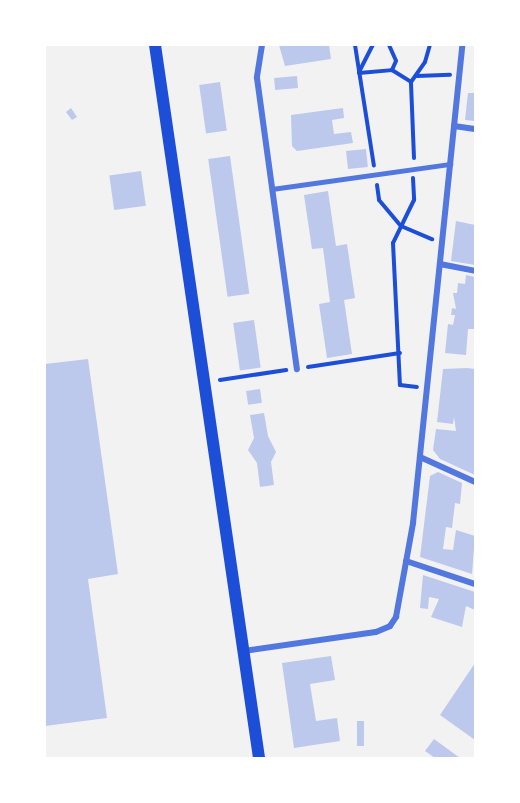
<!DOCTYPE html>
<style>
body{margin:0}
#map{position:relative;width:520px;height:803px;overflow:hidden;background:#f2f2f2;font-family:"Noto Sans",sans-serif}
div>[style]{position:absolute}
.building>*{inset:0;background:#bdc9ec;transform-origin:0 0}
.path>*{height:4px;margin:-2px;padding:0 2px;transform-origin:2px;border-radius:2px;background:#1d4ed8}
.service>*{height:4.5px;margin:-2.25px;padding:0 2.25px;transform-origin:2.25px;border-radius:2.25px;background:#5277de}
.minor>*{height:6px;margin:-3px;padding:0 3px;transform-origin:3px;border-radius:3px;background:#5277de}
.secondary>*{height:12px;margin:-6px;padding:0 6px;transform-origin:6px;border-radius:6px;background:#1d4ed8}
span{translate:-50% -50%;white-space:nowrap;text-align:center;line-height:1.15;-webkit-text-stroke:6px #fff;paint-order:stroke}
.frame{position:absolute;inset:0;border:46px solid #fff;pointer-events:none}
</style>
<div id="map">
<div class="building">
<div style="clip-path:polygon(279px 45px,329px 45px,331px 59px,285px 66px)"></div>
<div style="left:297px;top:76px;width:12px;height:23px;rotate:85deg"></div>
<div style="left:220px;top:82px;width:49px;height:21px;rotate:82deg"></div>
<div style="clip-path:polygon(468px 93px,475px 93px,475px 121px,465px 120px)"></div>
<div style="clip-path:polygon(71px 108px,77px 117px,72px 120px,66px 112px)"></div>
<div style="clip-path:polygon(343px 108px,344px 118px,332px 120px,334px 134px,351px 132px,353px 143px,297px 151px,292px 146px,291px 115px)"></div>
<div style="left:366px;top:149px;width:18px;height:20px;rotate:84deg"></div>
<div style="left:230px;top:156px;width:139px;height:22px;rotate:82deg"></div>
<div style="left:141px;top:171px;width:35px;height:32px;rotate:82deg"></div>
<div style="clip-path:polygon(328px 191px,336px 246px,347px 244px,355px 298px,344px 300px,352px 354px,327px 358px,319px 304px,330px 302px,323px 248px,312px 249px,304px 195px)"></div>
<div style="clip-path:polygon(456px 221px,475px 225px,475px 265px,451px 261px)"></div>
<div style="clip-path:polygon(466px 275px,475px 277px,475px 329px,468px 329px,466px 355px,445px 353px,448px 324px,453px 325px,455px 315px,451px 315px,452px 308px,456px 309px,453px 293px,457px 293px,458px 283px,465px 284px)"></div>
<div style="left:254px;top:320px;width:48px;height:21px;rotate:82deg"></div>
<div style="clip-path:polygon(88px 359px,118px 574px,88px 579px,107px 718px,45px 726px,45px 364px)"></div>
<div style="clip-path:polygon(467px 368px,475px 369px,475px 475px,440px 459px,433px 450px,436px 429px,456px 431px,454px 417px,453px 424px,437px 422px,443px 369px)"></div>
<div style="left:260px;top:389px;width:14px;height:14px;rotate:82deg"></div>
<div style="clip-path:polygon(264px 413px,268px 436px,276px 452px,271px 462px,274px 485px,260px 487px,257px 463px,248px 450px,254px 438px,250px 415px)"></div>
<div style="clip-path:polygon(438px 472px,462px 483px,460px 504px,455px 503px,452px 528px,446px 527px,443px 549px,453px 550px,456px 530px,475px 536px,472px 574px,420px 557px,430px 476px)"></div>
<div style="clip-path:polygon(423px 575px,475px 592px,475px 610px,466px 606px,462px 627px,431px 617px,439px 599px,429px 597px,428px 609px,420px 608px)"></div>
<div style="clip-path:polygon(331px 656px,335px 680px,310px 684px,316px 721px,337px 718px,340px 741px,294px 748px,282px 663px)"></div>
<div style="clip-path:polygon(475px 663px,475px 740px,440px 715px)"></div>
<div style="left:357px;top:721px;width:7px;height:25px"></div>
<div style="clip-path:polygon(434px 739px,460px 758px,435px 758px,425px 751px)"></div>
</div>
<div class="path">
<div style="left:355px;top:45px;width:122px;rotate:81.1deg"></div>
<div style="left:389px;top:45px;width:17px;rotate:66deg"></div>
<div style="left:396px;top:61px;width:10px;rotate:114deg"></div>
<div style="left:359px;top:72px;width:30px;rotate:-63deg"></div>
<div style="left:359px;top:73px;width:33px;rotate:-5deg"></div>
<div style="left:392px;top:70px;width:22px;rotate:32deg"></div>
<div style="left:417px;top:76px;width:33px;rotate:-2deg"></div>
<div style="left:414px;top:158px;width:76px;rotate:-92.3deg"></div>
<div style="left:411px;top:82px;width:24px;rotate:-55deg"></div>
<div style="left:425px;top:62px;width:18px;rotate:-74deg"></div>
<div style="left:413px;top:178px;width:22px;rotate:87deg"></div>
<div style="left:414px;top:200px;width:48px;rotate:116deg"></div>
<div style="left:393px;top:243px;width:142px;rotate:87.2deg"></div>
<div style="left:400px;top:385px;width:17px;rotate:7deg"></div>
<div style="left:377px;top:185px;width:15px;rotate:82deg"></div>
<div style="left:379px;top:200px;width:34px;rotate:50deg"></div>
<div style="left:401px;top:226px;width:34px;rotate:23deg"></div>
<div style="left:308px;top:367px;width:93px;rotate:-8.7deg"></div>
<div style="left:220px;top:380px;width:67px;rotate:-8.6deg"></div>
</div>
<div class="service">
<div style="left:272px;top:189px;width:180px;rotate:-8deg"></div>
</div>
<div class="minor">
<div style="left:262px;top:45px;width:33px;rotate:99deg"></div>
<div style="left:257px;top:78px;width:294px;rotate:82.2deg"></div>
<div style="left:454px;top:126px;width:21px;rotate:8deg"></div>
<div style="left:440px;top:264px;width:36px;rotate:11deg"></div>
<div style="left:420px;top:457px;width:60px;rotate:24.4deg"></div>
<div style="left:406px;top:561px;width:73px;rotate:18.4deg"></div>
<div style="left:244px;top:651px;width:133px;rotate:-8.2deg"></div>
<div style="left:376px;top:632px;width:15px;rotate:-23deg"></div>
<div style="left:390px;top:626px;width:11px;rotate:-56deg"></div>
<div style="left:396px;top:617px;width:96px;rotate:-79.7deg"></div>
<div style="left:413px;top:523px;width:481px;rotate:-84.1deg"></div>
</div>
<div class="secondary">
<div style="left:155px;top:45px;width:721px;rotate:81.7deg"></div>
</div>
<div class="frame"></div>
</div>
